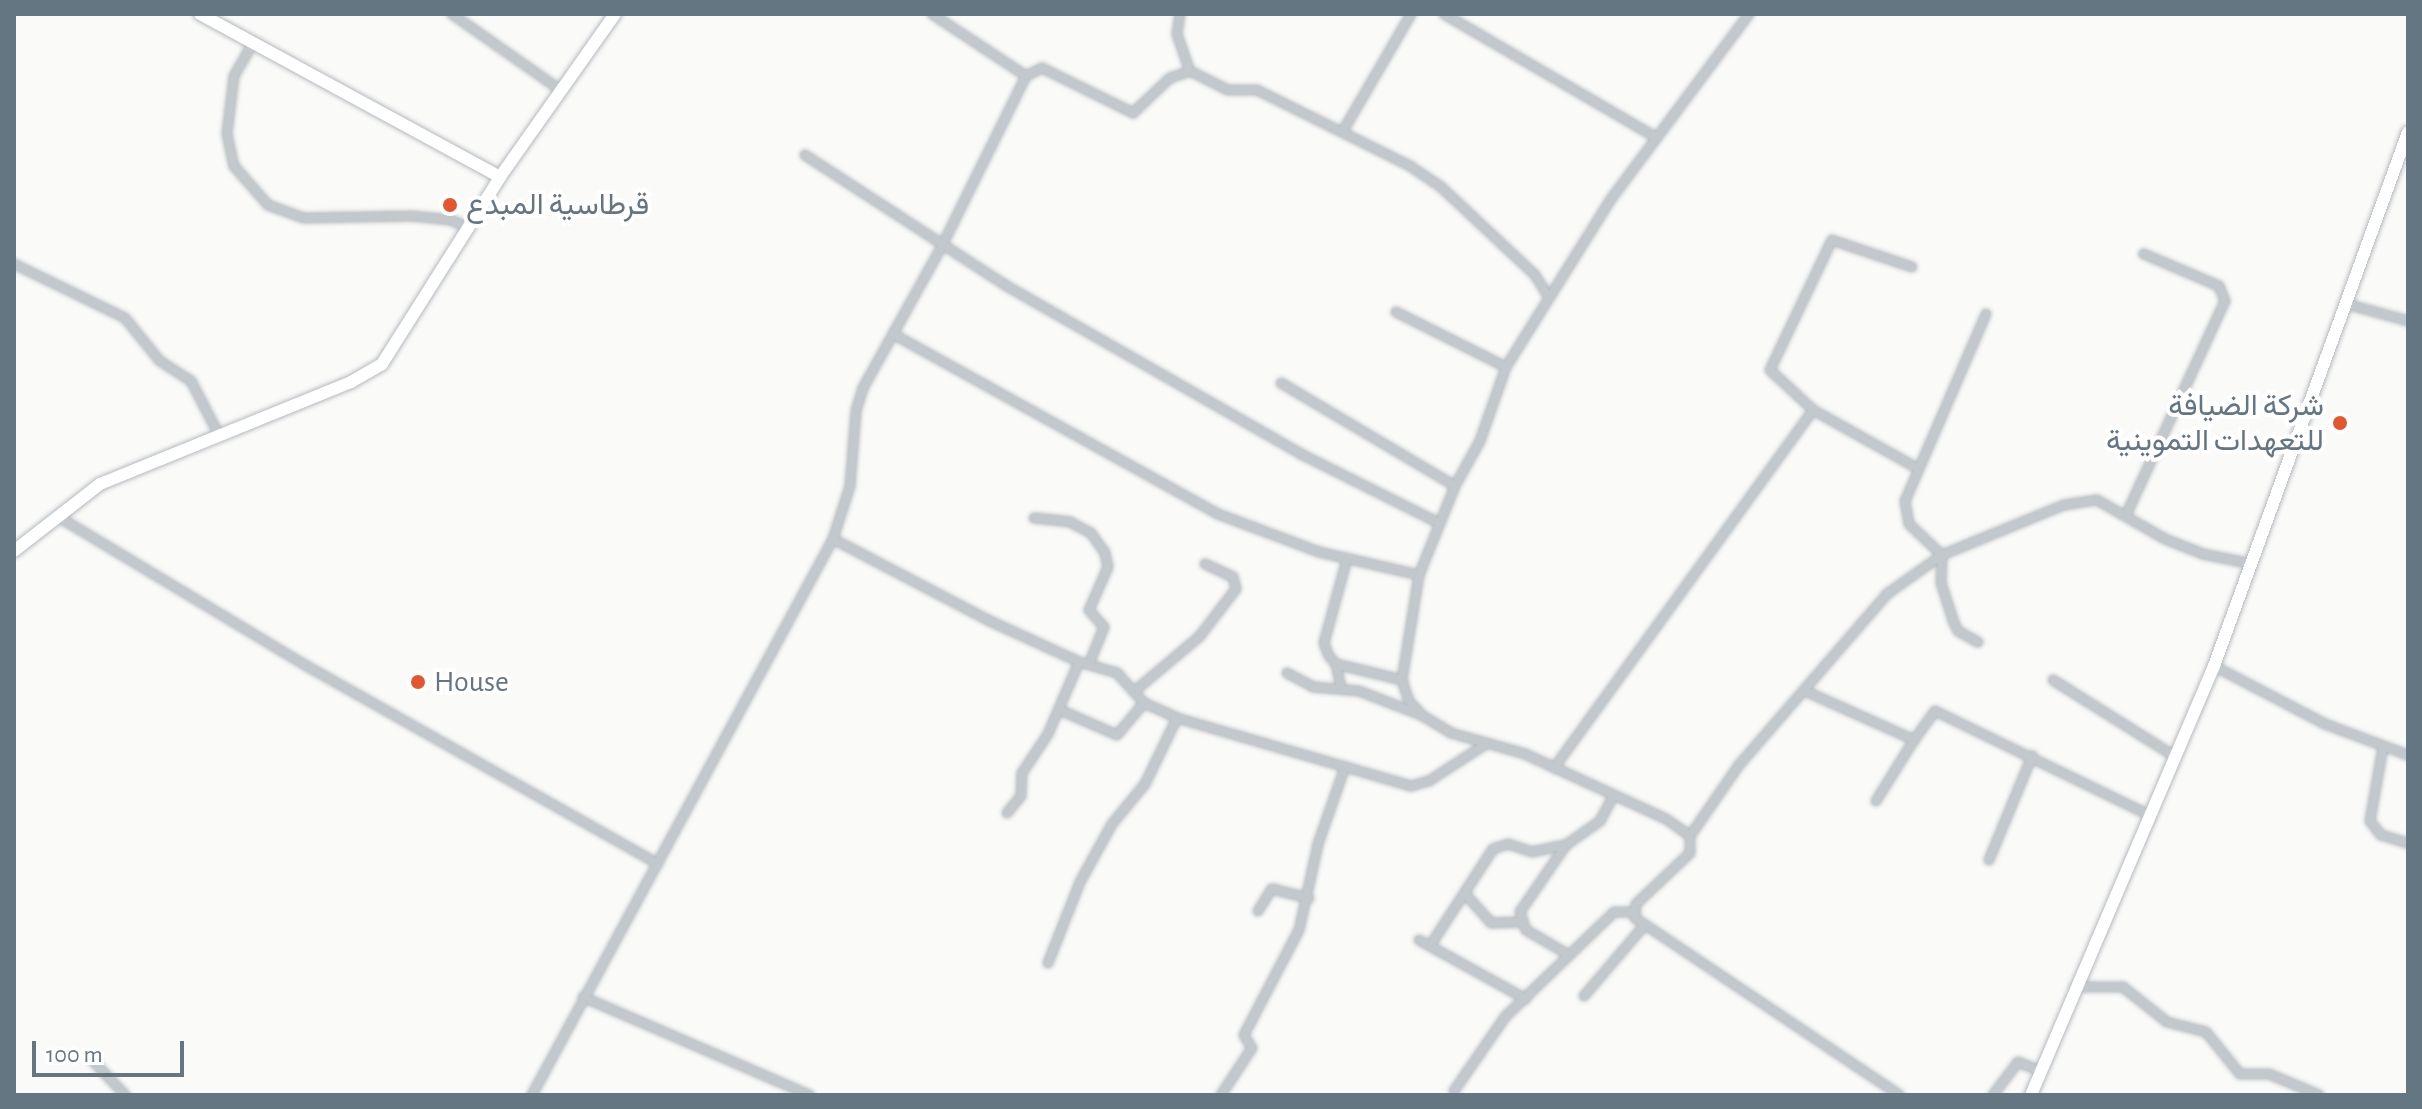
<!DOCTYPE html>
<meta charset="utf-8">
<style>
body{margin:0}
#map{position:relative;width:2422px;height:1109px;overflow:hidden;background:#fafaf8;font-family:"Alegreya Sans",Vazirmatn,sans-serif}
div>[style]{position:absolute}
.roads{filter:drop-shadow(0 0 2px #b3babf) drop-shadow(0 0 2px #b3babf)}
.street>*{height:8px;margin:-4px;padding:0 4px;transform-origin:4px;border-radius:4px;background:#c3c8cc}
.secondary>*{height:12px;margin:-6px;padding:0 6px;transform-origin:6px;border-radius:6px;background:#fff}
.dots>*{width:22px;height:22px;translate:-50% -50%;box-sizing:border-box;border:4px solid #fff;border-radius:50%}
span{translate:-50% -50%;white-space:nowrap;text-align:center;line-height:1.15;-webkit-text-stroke:8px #fff;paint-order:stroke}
.poi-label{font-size:30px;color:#657683}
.left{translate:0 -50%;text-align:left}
.right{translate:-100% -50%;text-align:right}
.frame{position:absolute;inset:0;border:16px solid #657683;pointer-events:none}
.scale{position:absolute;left:32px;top:1041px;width:152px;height:36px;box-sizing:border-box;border:4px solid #657683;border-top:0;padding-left:10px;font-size:24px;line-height:28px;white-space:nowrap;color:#657683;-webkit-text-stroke:6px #fff;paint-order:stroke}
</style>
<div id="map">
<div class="roads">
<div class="street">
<div style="left:452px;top:14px;width:134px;rotate:35deg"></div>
<div style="left:932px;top:14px;width:113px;rotate:33.4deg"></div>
<div style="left:1026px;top:76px;width:18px;rotate:-27deg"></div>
<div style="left:1042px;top:68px;width:102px;rotate:26.3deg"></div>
<div style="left:1133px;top:113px;width:51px;rotate:-43.4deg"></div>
<div style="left:1170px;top:78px;width:21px;rotate:-19deg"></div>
<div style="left:1190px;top:71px;width:42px;rotate:26.6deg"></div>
<div style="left:1228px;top:90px;width:29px"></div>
<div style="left:1257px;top:90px;width:171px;rotate:26.4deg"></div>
<div style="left:1410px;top:166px;width:36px;rotate:34deg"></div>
<div style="left:1440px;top:186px;width:130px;rotate:43.1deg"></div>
<div style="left:1535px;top:275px;width:26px;rotate:58deg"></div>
<div style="left:1180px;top:14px;width:20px;rotate:99deg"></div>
<div style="left:1177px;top:34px;width:39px;rotate:71deg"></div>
<div style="left:1444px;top:14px;width:244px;rotate:30.2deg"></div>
<div style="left:1749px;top:14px;width:231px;rotate:126.7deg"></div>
<div style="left:1611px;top:199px;width:198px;rotate:122deg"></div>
<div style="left:1506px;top:367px;width:78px;rotate:109.4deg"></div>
<div style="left:1480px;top:441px;width:51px;rotate:119.1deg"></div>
<div style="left:1455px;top:486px;width:96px;rotate:112deg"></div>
<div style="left:1419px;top:575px;width:106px;rotate:99.2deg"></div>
<div style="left:1402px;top:680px;width:22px;rotate:72deg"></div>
<div style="left:1409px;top:701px;width:21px;rotate:47deg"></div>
<div style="left:1423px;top:716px;width:33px;rotate:31deg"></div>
<div style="left:1451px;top:733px;width:77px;rotate:15.8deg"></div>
<div style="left:1525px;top:754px;width:155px;rotate:24.7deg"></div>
<div style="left:1666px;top:819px;width:29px;rotate:35deg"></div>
<div style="left:1690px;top:836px;width:17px;rotate:90deg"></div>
<div style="left:1690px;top:853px;width:74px;rotate:136.6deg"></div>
<div style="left:1636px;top:904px;width:14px;rotate:94deg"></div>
<div style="left:1635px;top:918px;width:318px;rotate:33.8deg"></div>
<div style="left:253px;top:43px;width:38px;rotate:120deg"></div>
<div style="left:234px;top:76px;width:58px;rotate:96.9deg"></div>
<div style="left:227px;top:134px;width:33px;rotate:78deg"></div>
<div style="left:234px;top:166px;width:52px;rotate:48.9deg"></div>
<div style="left:268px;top:205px;width:38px;rotate:20deg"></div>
<div style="left:304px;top:218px;width:108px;rotate:-1.1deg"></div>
<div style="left:412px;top:216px;width:39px;rotate:6deg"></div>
<div style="left:451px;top:220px;width:17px;rotate:24deg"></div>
<div style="left:1343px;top:131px;width:135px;rotate:-59.8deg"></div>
<div style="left:805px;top:155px;width:239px;rotate:33deg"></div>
<div style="left:1005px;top:285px;width:345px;rotate:29.7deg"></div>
<div style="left:1305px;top:456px;width:150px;rotate:26.6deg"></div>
<div style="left:14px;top:264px;width:123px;rotate:25.9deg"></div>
<div style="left:125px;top:318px;width:55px;rotate:50.9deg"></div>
<div style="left:160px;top:361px;width:37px;rotate:33deg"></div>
<div style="left:191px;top:381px;width:59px;rotate:62.6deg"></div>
<div style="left:1912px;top:267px;width:84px;rotate:-161.4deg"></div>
<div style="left:1832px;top:240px;width:144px;rotate:115.5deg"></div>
<div style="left:1770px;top:370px;width:59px;rotate:42.9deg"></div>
<div style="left:1813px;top:410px;width:117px;rotate:29.2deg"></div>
<div style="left:2346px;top:304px;width:64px;rotate:15.3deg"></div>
<div style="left:1396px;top:312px;width:123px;rotate:26.6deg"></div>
<div style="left:1986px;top:314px;width:204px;rotate:113.4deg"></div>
<div style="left:1905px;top:501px;width:23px;rotate:80deg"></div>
<div style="left:1909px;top:524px;width:45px;rotate:43.2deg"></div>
<div style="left:1942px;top:555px;width:132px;rotate:-22.3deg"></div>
<div style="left:2064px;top:505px;width:33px;rotate:-9deg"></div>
<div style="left:2097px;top:500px;width:78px;rotate:29.8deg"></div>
<div style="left:2165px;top:539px;width:41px;rotate:21.5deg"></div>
<div style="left:2203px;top:554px;width:50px;rotate:11.5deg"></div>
<div style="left:893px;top:334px;width:372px;rotate:29deg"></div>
<div style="left:1218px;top:514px;width:108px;rotate:20.6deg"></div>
<div style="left:1319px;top:552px;width:103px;rotate:13deg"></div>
<div style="left:1281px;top:383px;width:202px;rotate:30.6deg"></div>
<div style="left:2127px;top:513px;width:234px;rotate:-65.2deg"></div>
<div style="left:2225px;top:301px;width:16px;rotate:-112deg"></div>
<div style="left:2219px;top:286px;width:82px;rotate:-156.9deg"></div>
<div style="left:57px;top:516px;width:289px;rotate:31deg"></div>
<div style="left:305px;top:665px;width:405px;rotate:29.4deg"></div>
<div style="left:1034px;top:518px;width:36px;rotate:6deg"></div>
<div style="left:1070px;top:522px;width:24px;rotate:28deg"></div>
<div style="left:1091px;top:533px;width:24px;rotate:55deg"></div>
<div style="left:1105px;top:553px;width:14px;rotate:78deg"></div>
<div style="left:1108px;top:567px;width:47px;rotate:113.8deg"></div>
<div style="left:1089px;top:610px;width:23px;rotate:49deg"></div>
<div style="left:1104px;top:627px;width:40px;rotate:112deg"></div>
<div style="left:833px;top:539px;width:177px;rotate:27.6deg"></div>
<div style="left:990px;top:621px;width:98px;rotate:24.7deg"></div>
<div style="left:1079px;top:662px;width:40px;rotate:16deg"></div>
<div style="left:1117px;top:673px;width:40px;rotate:48deg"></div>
<div style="left:1144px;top:703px;width:36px;rotate:24deg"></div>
<div style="left:1177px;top:718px;width:244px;rotate:16.2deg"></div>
<div style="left:1411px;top:786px;width:19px;rotate:-16deg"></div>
<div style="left:1429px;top:781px;width:68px;rotate:-33deg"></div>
<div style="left:1942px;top:555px;width:28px;rotate:92deg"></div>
<div style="left:1941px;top:583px;width:40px;rotate:72deg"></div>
<div style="left:1953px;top:621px;width:11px;rotate:63deg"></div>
<div style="left:1958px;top:631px;width:23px;rotate:29deg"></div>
<div style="left:1347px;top:559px;width:87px;rotate:105.3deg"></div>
<div style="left:1324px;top:643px;width:14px;rotate:69deg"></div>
<div style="left:1329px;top:656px;width:11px;rotate:49deg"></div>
<div style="left:1336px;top:664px;width:68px;rotate:13.6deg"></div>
<div style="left:1336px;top:664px;width:24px;rotate:78deg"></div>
<div style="left:2214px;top:666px;width:125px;rotate:27.6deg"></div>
<div style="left:2325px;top:724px;width:89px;rotate:20.5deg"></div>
<div style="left:1287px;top:673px;width:30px;rotate:28deg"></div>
<div style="left:1313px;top:687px;width:46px;rotate:5deg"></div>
<div style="left:1359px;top:691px;width:66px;rotate:21.2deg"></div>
<div style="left:2053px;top:680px;width:143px;rotate:32.1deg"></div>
<div style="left:1136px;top:690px;width:82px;rotate:-40.1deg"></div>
<div style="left:1199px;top:637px;width:61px;rotate:-52.4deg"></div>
<div style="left:1236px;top:589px;width:12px;rotate:-104deg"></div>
<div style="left:1233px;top:577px;width:31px;rotate:-155deg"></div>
<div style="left:1805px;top:691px;width:120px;rotate:24.2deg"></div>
<div style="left:1914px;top:740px;width:36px;rotate:-54deg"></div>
<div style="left:1935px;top:711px;width:236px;rotate:25.9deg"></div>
<div style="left:1060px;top:710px;width:62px;rotate:23.7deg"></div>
<div style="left:1117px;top:735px;width:42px;rotate:-49.8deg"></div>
<div style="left:2383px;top:747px;width:75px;rotate:100deg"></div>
<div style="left:2370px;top:821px;width:18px;rotate:52deg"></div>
<div style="left:2381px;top:835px;width:28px;rotate:17deg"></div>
<div style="left:1554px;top:768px;width:442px;rotate:-54.1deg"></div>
<div style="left:1876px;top:801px;width:72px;rotate:-58.1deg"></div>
<div style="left:1007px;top:813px;width:22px;rotate:-51deg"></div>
<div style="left:1021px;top:796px;width:23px;rotate:-88deg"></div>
<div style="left:1022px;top:773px;width:47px;rotate:-56.3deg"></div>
<div style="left:1048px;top:734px;width:78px;rotate:-66.7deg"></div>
<div style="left:1690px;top:836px;width:86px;rotate:-55.4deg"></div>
<div style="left:1739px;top:765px;width:226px;rotate:-49.1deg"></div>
<div style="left:1887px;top:594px;width:67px;rotate:-35.3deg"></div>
<div style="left:1566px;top:845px;width:81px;rotate:124.5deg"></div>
<div style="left:1520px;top:912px;width:19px;rotate:72deg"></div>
<div style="left:1526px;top:930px;width:50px;rotate:30.2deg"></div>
<div style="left:1989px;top:860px;width:113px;rotate:-67.5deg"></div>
<div style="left:1467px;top:896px;width:36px;rotate:48deg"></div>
<div style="left:1491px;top:923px;width:32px;rotate:-2deg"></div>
<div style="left:1258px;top:911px;width:26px;rotate:-58deg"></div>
<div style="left:1272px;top:889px;width:38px;rotate:14deg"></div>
<div style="left:1419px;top:940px;width:122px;rotate:28.9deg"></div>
<div style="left:1430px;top:946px;width:116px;rotate:-57deg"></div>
<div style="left:1493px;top:849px;width:16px;rotate:-18deg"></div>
<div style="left:1508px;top:844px;width:25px;rotate:18deg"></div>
<div style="left:1532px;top:852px;width:35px;rotate:-12deg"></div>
<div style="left:1566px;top:845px;width:42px;rotate:-35.2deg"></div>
<div style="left:1600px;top:821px;width:27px;rotate:-62deg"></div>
<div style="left:1048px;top:963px;width:87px;rotate:-68.4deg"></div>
<div style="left:1080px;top:882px;width:66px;rotate:-61.1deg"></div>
<div style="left:1112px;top:824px;width:52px;rotate:-50.5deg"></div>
<div style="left:1145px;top:784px;width:73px;rotate:-64.1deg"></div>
<div style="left:2074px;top:987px;width:49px"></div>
<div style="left:2123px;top:987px;width:56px;rotate:38.5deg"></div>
<div style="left:2167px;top:1022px;width:40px;rotate:14.4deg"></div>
<div style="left:2206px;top:1032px;width:54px;rotate:51deg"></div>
<div style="left:2240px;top:1074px;width:29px"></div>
<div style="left:2269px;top:1074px;width:54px;rotate:22.8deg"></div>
<div style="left:1584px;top:996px;width:91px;rotate:-49.5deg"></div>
<div style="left:583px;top:997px;width:247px;rotate:23.4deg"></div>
<div style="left:93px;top:1061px;width:47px;rotate:46.7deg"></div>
<div style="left:1454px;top:1091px;width:90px;rotate:-55.4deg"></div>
<div style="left:1505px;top:1017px;width:151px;rotate:-43.9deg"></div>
<div style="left:1614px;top:912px;width:20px"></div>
<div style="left:532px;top:1095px;width:632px;rotate:-61.57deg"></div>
<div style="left:833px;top:539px;width:56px;rotate:-72.2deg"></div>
<div style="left:850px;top:486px;width:75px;rotate:-85.4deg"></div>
<div style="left:856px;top:411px;width:24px;rotate:-73deg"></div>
<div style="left:863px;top:388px;width:165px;rotate:-60.9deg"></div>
<div style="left:943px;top:244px;width:187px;rotate:-63.7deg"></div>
<div style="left:1221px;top:1095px;width:56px;rotate:-56.6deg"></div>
<div style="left:1252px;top:1048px;width:15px;rotate:-122deg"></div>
<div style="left:1244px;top:1035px;width:119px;rotate:-62.4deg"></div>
<div style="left:1299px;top:930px;width:88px;rotate:-77.5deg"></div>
<div style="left:1318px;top:844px;width:82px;rotate:-70.7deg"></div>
<div style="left:1993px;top:1095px;width:41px;rotate:-52.9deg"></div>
<div style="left:2018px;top:1062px;width:24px;rotate:22deg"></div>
</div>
<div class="secondary">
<div style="left:200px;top:14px;width:341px;rotate:28.5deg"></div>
<div style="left:14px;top:551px;width:109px;rotate:-37.9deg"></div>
<div style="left:100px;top:484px;width:271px;rotate:-22.1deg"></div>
<div style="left:351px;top:382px;width:36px;rotate:-30deg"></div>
<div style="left:382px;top:364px;width:221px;rotate:-57.7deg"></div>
<div style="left:500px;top:177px;width:199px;rotate:-54.8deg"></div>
<div style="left:2031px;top:1095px;width:466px;rotate:-66.9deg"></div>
<div style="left:2214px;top:666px;width:568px;rotate:-70.03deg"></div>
</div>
</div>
<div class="dots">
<div style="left:450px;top:205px;background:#e4572e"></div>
<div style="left:2340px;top:423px;background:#e4572e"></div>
<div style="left:418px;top:682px;background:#e4572e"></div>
</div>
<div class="poi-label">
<span class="left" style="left:466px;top:205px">قرطاسية المبدع</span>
<span class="right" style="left:2324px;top:423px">شركة الضيافة<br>للتعهدات التموينية</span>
<span class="left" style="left:434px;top:682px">House</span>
</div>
<div class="frame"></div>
<div class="scale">100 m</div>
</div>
